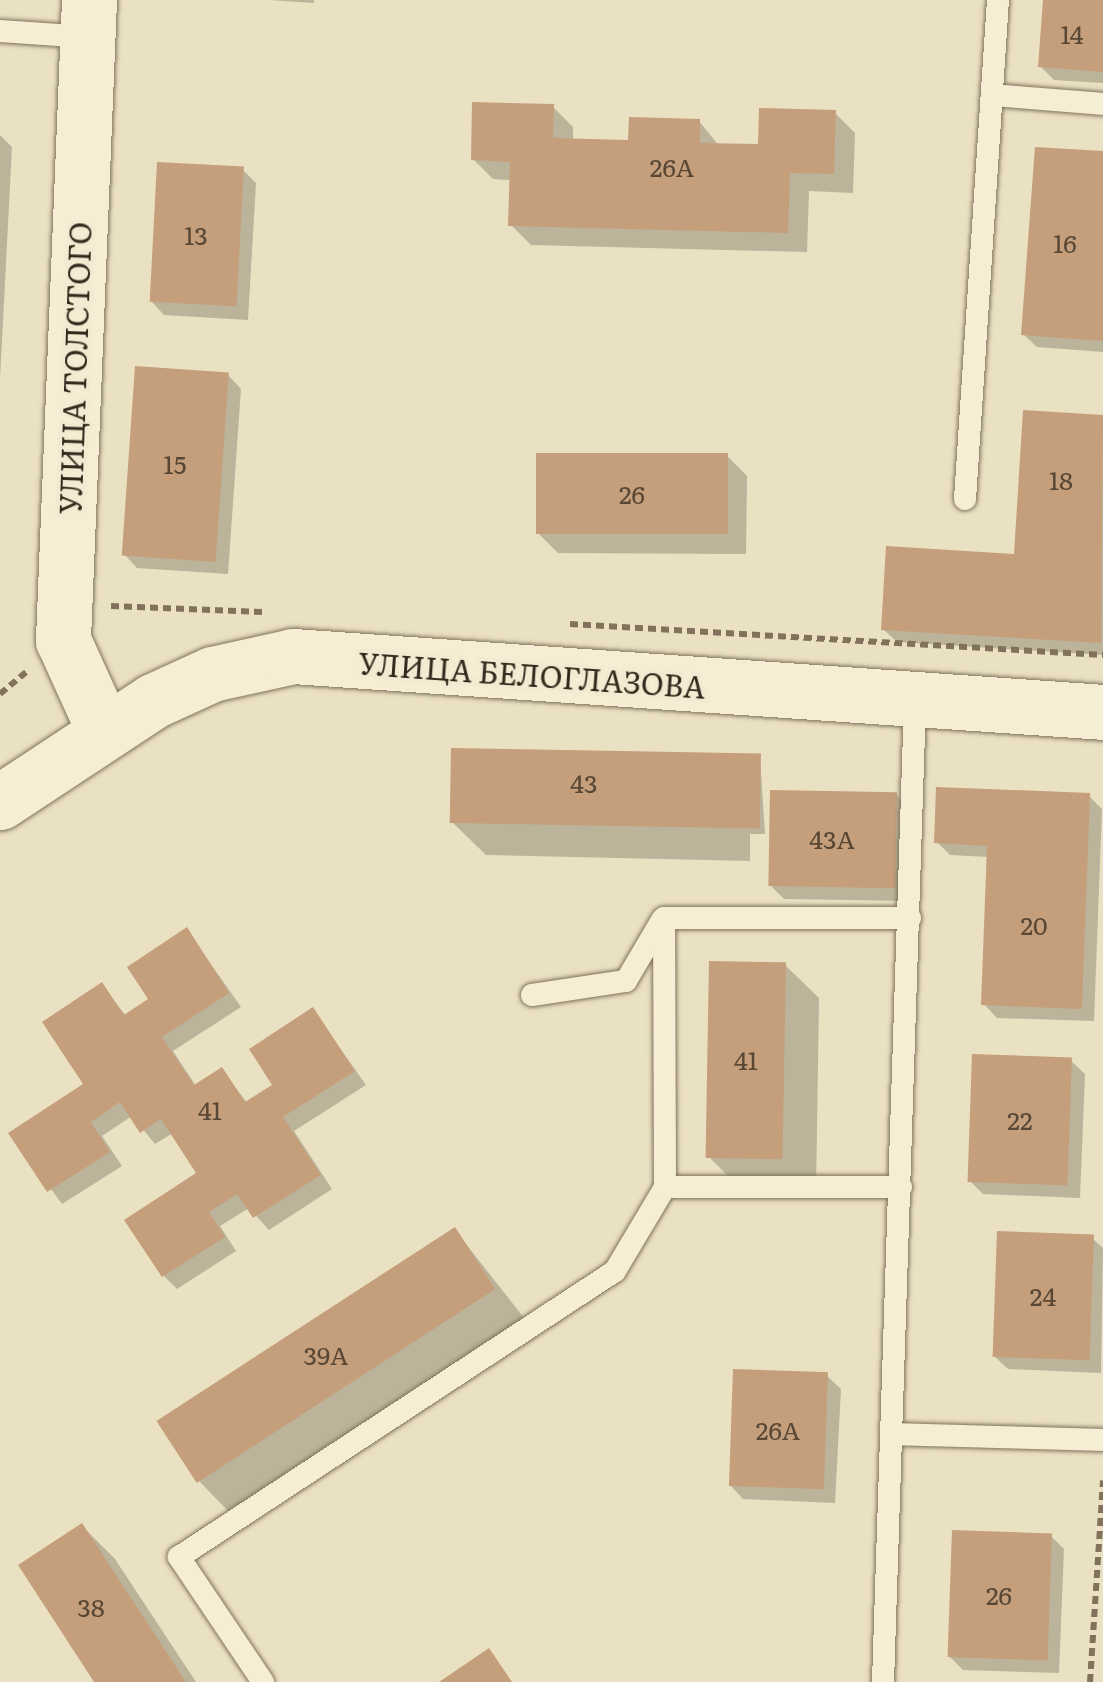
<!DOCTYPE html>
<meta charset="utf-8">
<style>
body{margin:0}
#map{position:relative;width:1103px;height:1682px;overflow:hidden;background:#eae1c2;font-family:Literata,serif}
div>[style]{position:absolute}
.shadow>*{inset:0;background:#0003}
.building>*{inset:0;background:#c59f7b;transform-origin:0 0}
.path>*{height:6px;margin-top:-3px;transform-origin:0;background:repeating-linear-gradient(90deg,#82725b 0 8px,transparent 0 13px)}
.roads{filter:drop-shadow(0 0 2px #82725b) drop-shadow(0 0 2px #82725b)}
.service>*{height:22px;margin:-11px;padding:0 11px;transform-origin:11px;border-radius:11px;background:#f5eed4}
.tertiary>*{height:55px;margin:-27.5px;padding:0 27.5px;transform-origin:27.5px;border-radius:27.5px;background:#f5eed4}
span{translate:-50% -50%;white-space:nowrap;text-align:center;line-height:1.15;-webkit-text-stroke:8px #f2ebd1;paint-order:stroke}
.number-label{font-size:25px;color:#584735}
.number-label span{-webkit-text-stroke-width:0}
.street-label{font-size:30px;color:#332a1e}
</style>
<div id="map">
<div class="shadow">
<div style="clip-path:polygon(269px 0,314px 0,314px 3px)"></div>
<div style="clip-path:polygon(1046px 0,1103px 0,1103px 83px,1054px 80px,1041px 67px)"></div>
<div style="clip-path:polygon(553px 107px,573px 127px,573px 141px,630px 143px,699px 121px,719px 146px,760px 147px,835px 113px,855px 133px,853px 193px,809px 191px,807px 252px,531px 245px,511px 225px,512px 180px,493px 179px,473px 159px)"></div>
<div style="clip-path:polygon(0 135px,12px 147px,0 379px)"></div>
<div style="clip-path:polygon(1103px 154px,1103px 352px,1037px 347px,1023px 334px)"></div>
<div style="clip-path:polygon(243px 170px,256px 183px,248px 320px,164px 315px,151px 301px)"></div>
<div style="clip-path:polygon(228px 375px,241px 389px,228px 574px,137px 568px,124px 554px)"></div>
<div style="clip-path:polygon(1025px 412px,1103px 417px,1103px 655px,897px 642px,883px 629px,1016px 557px)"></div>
<div style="clip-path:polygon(727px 456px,747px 476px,746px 554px,558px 553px,538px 533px)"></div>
<div style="clip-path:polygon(760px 757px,765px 834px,750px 834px,750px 861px,486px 855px,452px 822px)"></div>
<div style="clip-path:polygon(896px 794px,909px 808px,908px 901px,784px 899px,770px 885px)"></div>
<div style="clip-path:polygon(1089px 796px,1102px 809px,1094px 1021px,997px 1018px,984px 1004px,989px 857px,950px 855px,937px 842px)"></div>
<div style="clip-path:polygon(187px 930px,241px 1007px,173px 1051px,196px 1086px,222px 1070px,248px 1104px,276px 1086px,313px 1010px,366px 1085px,294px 1131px,332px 1189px,269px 1230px,249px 1208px,220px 1226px,236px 1251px,177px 1289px,164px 1276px,200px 1174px,173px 1133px,155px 1144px,132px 1116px,102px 1136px,122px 1166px,62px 1204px,11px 1134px,86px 1085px,102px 986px,127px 1017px,152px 1000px)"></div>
<div style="clip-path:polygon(785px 965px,819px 998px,816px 1192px,743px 1191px,709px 1157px)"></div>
<div style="clip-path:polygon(1071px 1061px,1085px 1074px,1080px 1198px,983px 1194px,970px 1181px)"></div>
<div style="clip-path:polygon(455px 1230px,528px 1323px,232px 1515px,199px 1481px)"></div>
<div style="clip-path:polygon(1092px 1238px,1103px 1248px,1101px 1373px,1008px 1369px,994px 1356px)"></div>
<div style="clip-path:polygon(827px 1376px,841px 1389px,835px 1503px,743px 1499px,730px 1485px)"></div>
<div style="clip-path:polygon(82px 1526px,115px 1559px,196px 1682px,97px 1682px)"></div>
<div style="clip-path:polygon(1051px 1536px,1064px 1549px,1059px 1673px,963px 1670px,949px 1656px)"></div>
</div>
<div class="building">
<div style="clip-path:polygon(1043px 0,1103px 0,1103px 72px,1038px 67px)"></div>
<div style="clip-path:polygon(472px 102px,554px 104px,553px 138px,628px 140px,629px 117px,700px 119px,700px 143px,758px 144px,759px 108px,836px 110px,834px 174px,790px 173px,788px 233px,508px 226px,510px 162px,471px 160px)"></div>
<div style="clip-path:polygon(1035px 147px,1103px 151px,1103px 341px,1021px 335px)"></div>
<div style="left:157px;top:162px;width:87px;height:140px;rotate:3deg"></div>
<div style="left:135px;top:366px;width:94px;height:190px;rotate:4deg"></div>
<div style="clip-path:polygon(1023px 410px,1103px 415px,1101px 643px,881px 630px,886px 546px,1014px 554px)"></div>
<div style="left:536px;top:453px;width:192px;height:81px"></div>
<div style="left:451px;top:748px;width:310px;height:75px;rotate:1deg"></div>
<div style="clip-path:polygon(936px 787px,1090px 793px,1082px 1009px,981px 1005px,987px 846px,934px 843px)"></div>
<div style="left:770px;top:790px;width:127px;height:96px;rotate:1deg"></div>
<div style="clip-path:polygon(187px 927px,229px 993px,162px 1037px,194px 1085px,222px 1067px,245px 1102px,272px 1085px,249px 1049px,313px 1007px,355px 1071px,283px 1117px,321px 1175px,253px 1218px,237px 1194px,209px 1212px,225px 1237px,162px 1277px,124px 1220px,196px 1173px,161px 1119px,140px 1133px,120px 1102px,91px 1122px,110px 1152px,47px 1192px,8px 1133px,83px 1084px,42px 1022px,102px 982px,124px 1015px,148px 999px,127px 967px)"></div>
<div style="left:709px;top:961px;width:77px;height:197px;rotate:1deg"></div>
<div style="left:972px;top:1054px;width:100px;height:128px;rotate:2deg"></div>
<div style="left:455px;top:1227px;width:74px;height:356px;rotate:57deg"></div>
<div style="left:997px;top:1231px;width:97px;height:126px;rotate:2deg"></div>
<div style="left:733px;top:1369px;width:95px;height:117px;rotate:2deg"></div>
<div style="clip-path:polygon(82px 1523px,165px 1650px,186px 1682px,94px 1682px,18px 1565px)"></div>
<div style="left:952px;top:1530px;width:100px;height:127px;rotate:2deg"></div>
<div style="clip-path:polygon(489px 1648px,512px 1682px,439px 1682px)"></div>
</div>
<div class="path">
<div style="left:111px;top:606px;width:152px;rotate:2.3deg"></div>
<div style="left:570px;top:624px;width:534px;rotate:3.33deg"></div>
<div style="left:0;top:694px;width:34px;rotate:-40deg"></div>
<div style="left:1090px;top:1682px;width:202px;rotate:-86.3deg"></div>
</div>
<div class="roads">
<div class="service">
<div style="left:0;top:31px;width:88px;rotate:3.9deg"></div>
<div style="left:992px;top:95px;width:111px;rotate:4.6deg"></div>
<div style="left:965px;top:499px;width:500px;rotate:-86.22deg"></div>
<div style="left:532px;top:995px;width:95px;rotate:-8.5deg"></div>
<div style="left:626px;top:981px;width:71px;rotate:-59.5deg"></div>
<div style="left:665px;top:1187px;width:236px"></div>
<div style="left:892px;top:1434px;width:211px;rotate:1.6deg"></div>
<div style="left:263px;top:1682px;width:151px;rotate:-123.9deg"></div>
<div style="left:179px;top:1557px;width:521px;rotate:-33.26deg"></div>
<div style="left:615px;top:1271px;width:98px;rotate:-59.2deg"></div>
<div style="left:665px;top:1187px;width:269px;rotate:-90.2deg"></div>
<div style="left:664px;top:918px;width:246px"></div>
<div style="left:883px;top:1682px;width:980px;rotate:-88.13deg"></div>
</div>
<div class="tertiary">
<div style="left:89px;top:0;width:641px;rotate:92.33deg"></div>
<div style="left:63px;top:640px;width:97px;rotate:65.6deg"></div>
<div style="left:0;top:802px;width:183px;rotate:-33.4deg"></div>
<div style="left:153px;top:701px;width:65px;rotate:-24.6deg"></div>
<div style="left:212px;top:674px;width:83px;rotate:-12.5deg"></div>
<div style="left:293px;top:656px;width:812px;rotate:3.95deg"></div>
</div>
</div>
<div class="number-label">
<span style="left:1072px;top:34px">14</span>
<span style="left:672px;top:167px">26А</span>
<span style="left:196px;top:235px">13</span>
<span style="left:1065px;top:243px">16</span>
<span style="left:175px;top:464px">15</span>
<span style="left:1061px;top:480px">18</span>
<span style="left:632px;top:494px">26</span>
<span style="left:584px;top:783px">43</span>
<span style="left:832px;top:839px">43А</span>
<span style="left:1034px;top:925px">20</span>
<span style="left:746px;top:1060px">41</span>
<span style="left:210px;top:1110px">41</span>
<span style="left:1020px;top:1120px">22</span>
<span style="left:1043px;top:1296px">24</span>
<span style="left:326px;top:1355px">39А</span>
<span style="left:778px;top:1430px">26А</span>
<span style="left:999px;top:1595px">26</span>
<span style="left:91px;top:1607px">38</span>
</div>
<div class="street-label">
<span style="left:74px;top:368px;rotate:-88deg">УЛИЦА ТОЛСТОГО</span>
<span style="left:532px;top:674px;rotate:4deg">УЛИЦА БЕЛОГЛАЗОВА</span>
</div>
</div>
